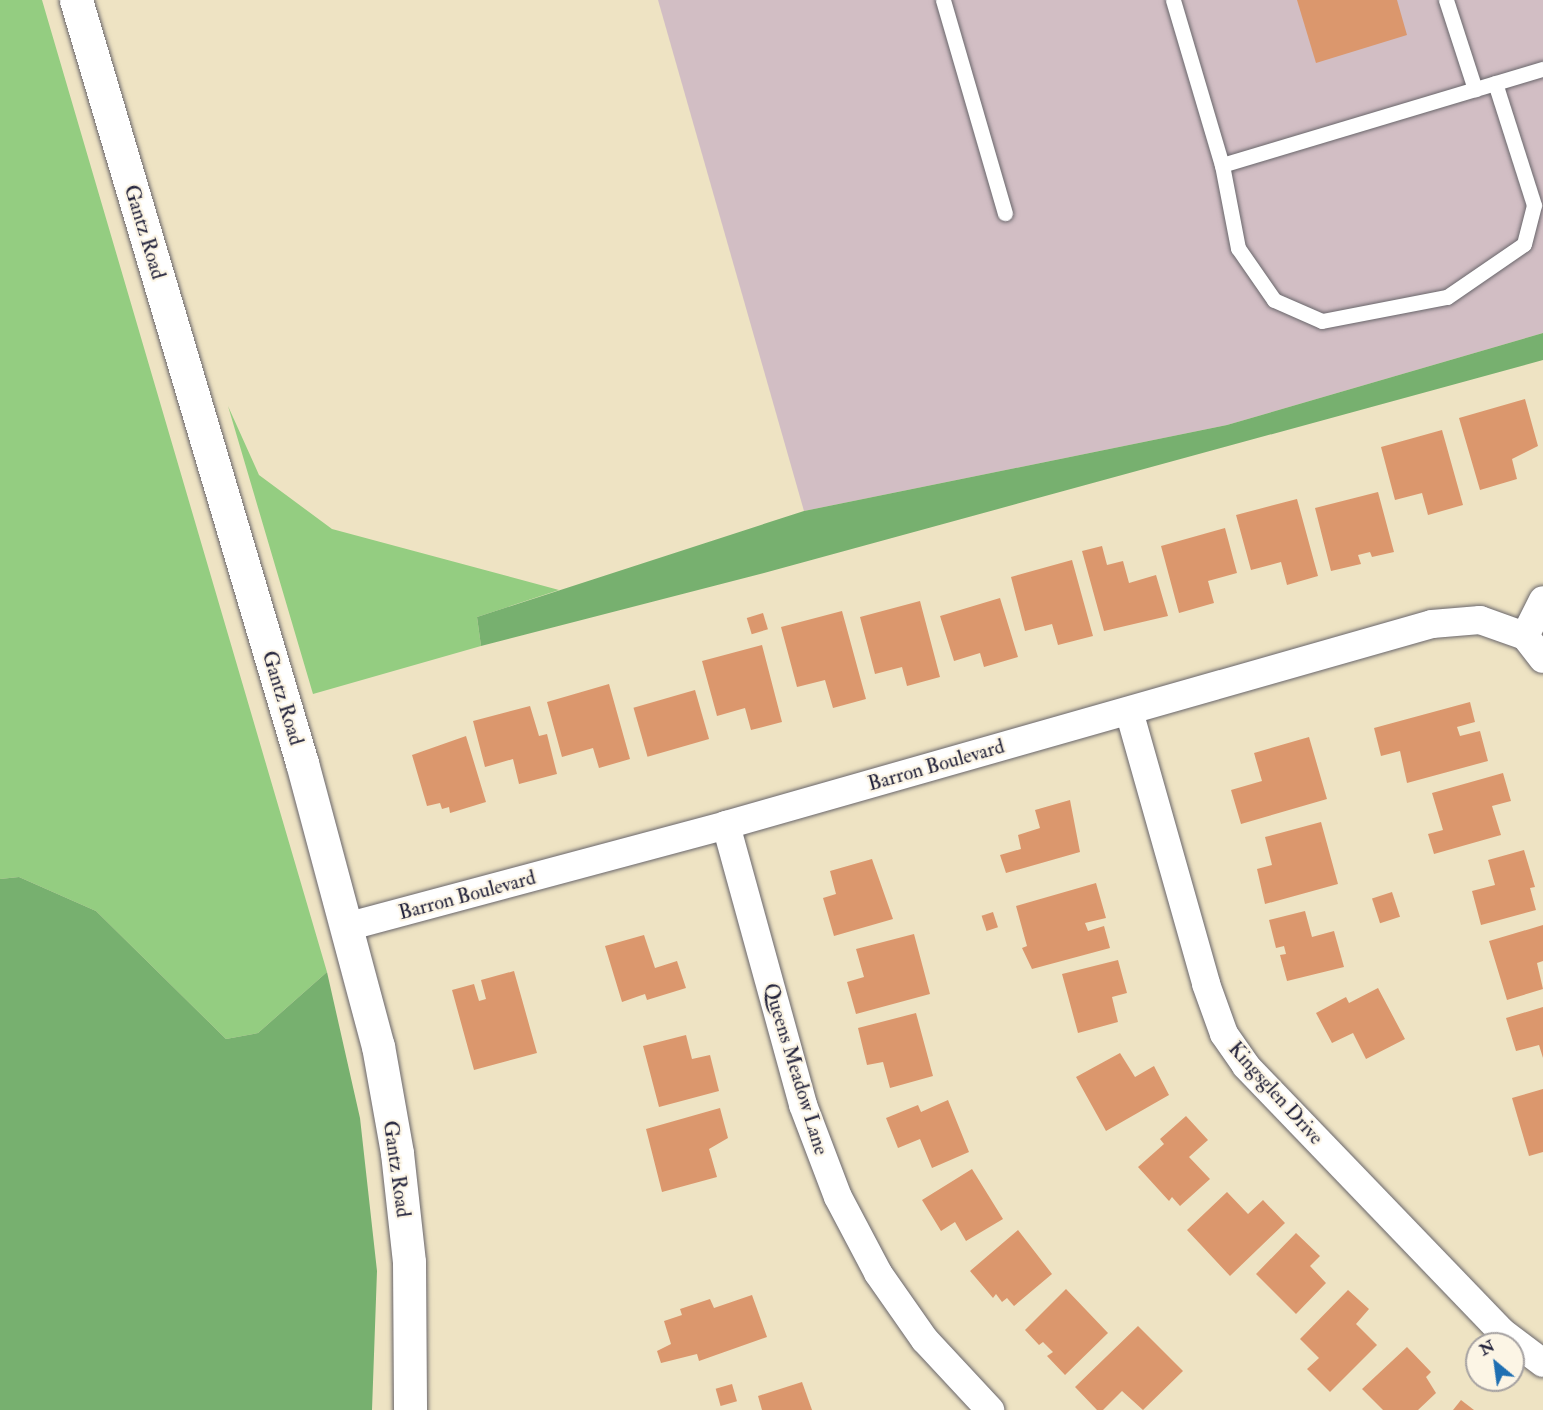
<!DOCTYPE html>
<style>
body{margin:0}
#map{position:relative;width:1543px;height:1410px;overflow:hidden;background:#eee3c3;font-family:"IM FELL Double Pica",serif}
div>[style]{position:absolute}
.industrial>*{inset:0;background:#d2bec4}
.green>*{inset:0;background:#94cd81}
.forest>*{inset:0;background:#77b06f}
.building>*{inset:0;background:#db976d;transform-origin:0 0}
.roads{filter:drop-shadow(0 0 2px #69666b) drop-shadow(0 0 2px #69666b)}
.service>*{height:15px;margin:-7.5px;padding:0 7.5px;transform-origin:7.5px;border-radius:7.5px;background:#fff}
.minor>*{height:28px;margin:-14px;padding:0 14px;transform-origin:14px;border-radius:14px;background:#fff}
.secondary>*{height:33px;margin:-16.5px;padding:0 16.5px;transform-origin:16.5px;border-radius:16.5px;background:#fff}
span{translate:-50% -50%;white-space:nowrap;text-align:center;line-height:1.15;-webkit-text-stroke:4.5px #fcf5e5;paint-order:stroke}
.street-label{font-size:20px;color:#22223b}
.north{position:absolute;left:1465px;top:1332px;width:60px;height:60px;box-sizing:border-box;background:#fcf5e5;border:2px solid #a5a1a1;border-radius:50%;rotate:331deg;font-size:16px;font-weight:700;line-height:24px;text-align:center;color:#22223b}
.north::after{content:'';display:block;margin:auto;width:21px;height:27px;background:#1f6fb2;clip-path:polygon(50% 0,100% 100%,50% 72%,0 100%)}
</style>
<div id="map">
<div class="industrial">
<div style="clip-path:polygon(658px 0,1543px 0,1543px 333px,1227px 425px,804px 511px)"></div>
</div>
<div class="green">
<div style="clip-path:polygon(0 0,42px 0,327px 972px,258px 1033px,226px 1039px,96px 911px,19px 877px,0 879px)"></div>
<div style="clip-path:polygon(228px 406px,259px 475px,332px 529px,559px 590px,477px 617px,481px 646px,313px 694px)"></div>
</div>
<div class="forest">
<div style="clip-path:polygon(1543px 333px,1543px 360px,764px 573px,481px 646px,477px 617px,804px 511px,1227px 425px)"></div>
<div style="clip-path:polygon(19px 877px,96px 911px,226px 1039px,258px 1033px,327px 972px,360px 1118px,377px 1271px,372px 1410px,0 1410px,0 879px)"></div>
</div>
<div class="building">
<div style="clip-path:polygon(1297px 0,1397px 0,1407px 35px,1316px 63px)"></div>
<div style="clip-path:polygon(1525px 399px,1538px 446px,1512px 459px,1517px 479px,1480px 490px,1459px 418px)"></div>
<div style="clip-path:polygon(1442px 430px,1463px 505px,1428px 515px,1422px 493px,1395px 500px,1381px 447px)"></div>
<div style="clip-path:polygon(1378px 492px,1394px 552px,1372px 557px,1370px 552px,1358px 555px,1361px 564px,1331px 571px,1315px 508px)"></div>
<div style="clip-path:polygon(1297px 499px,1318px 576px,1287px 585px,1281px 562px,1251px 570px,1236px 515px)"></div>
<div style="clip-path:polygon(1225px 528px,1237px 573px,1208px 581px,1214px 603px,1179px 613px,1161px 546px)"></div>
<div style="clip-path:polygon(1102px 546px,1107px 565px,1123px 561px,1129px 583px,1156px 575px,1168px 616px,1104px 631px,1082px 551px)"></div>
<div style="clip-path:polygon(1072px 560px,1093px 636px,1058px 645px,1052px 624px,1025px 631px,1011px 577px)"></div>
<div style="clip-path:polygon(1000px 598px,1018px 657px,984px 667px,980px 653px,954px 661px,940px 616px)"></div>
<div style="clip-path:polygon(920px 601px,940px 677px,907px 686px,902px 667px,875px 674px,860px 617px)"></div>
<div style="clip-path:polygon(842px 611px,866px 699px,833px 708px,825px 680px,797px 687px,781px 627px)"></div>
<div style="left:763px;top:613px;width:17px;height:17px;rotate:73deg"></div>
<div style="clip-path:polygon(762px 645px,782px 722px,751px 730px,745px 708px,717px 716px,702px 661px)"></div>
<div style="clip-path:polygon(609px 684px,630px 759px,599px 768px,593px 748px,562px 757px,547px 702px)"></div>
<div style="left:695px;top:690px;width:51px;height:64px;rotate:74deg"></div>
<div style="clip-path:polygon(1470px 702px,1475px 722px,1457px 727px,1460px 736px,1480px 731px,1488px 761px,1407px 783px,1400px 751px,1381px 756px,1374px 728px)"></div>
<div style="clip-path:polygon(530px 706px,539px 736px,547px 734px,557px 774px,519px 784px,513px 759px,485px 767px,473px 721px)"></div>
<div style="clip-path:polygon(466px 736px,486px 802px,450px 813px,449px 807px,442px 809px,440px 803px,427px 806px,412px 755px)"></div>
<div style="clip-path:polygon(1309px 737px,1327px 799px,1241px 824px,1231px 790px,1262px 781px,1254px 753px)"></div>
<div style="clip-path:polygon(1503px 773px,1511px 801px,1492px 806px,1501px 835px,1434px 854px,1428px 834px,1443px 830px,1432px 793px)"></div>
<div style="clip-path:polygon(1070px 800px,1080px 852px,1006px 873px,1000px 855px,1021px 849px,1018px 835px,1040px 828px,1035px 810px)"></div>
<div style="clip-path:polygon(1321px 822px,1338px 884px,1265px 904px,1257px 869px,1272px 865px,1265px 837px)"></div>
<div style="clip-path:polygon(1524px 850px,1535px 887px,1530px 888px,1536px 910px,1481px 925px,1472px 891px,1495px 885px,1488px 860px)"></div>
<div style="clip-path:polygon(872px 859px,893px 919px,834px 936px,823px 898px,836px 894px,830px 871px)"></div>
<div style="clip-path:polygon(1096px 883px,1106px 918px,1085px 923px,1088px 931px,1104px 926px,1110px 948px,1032px 969px,1022px 948px,1027px 946px,1016px 906px)"></div>
<div style="left:1392px;top:892px;width:26px;height:21px;rotate:72deg"></div>
<div style="clip-path:polygon(1305px 911px,1312px 937px,1334px 931px,1344px 967px,1287px 981px,1280px 955px,1286px 954px,1284px 946px,1276px 948px,1269px 920px)"></div>
<div style="left:993px;top:912px;width:16px;height:12px;rotate:72deg"></div>
<div style="clip-path:polygon(1543px 925px,1543px 961px,1537px 963px,1543px 989px,1507px 1000px,1489px 941px)"></div>
<div style="clip-path:polygon(914px 934px,930px 994px,856px 1014px,847px 982px,864px 977px,856px 949px)"></div>
<div style="clip-path:polygon(644px 935px,655px 968px,677px 961px,686px 988px,647px 1000px,645px 994px,622px 1002px,605px 946px)"></div>
<div style="clip-path:polygon(1118px 960px,1127px 993px,1112px 997px,1118px 1022px,1078px 1033px,1062px 974px)"></div>
<div style="clip-path:polygon(514px 971px,537px 1053px,474px 1070px,452px 990px,474px 984px,479px 1001px,486px 999px,481px 980px)"></div>
<div style="clip-path:polygon(1378px 988px,1405px 1039px,1366px 1059px,1353px 1033px,1332px 1043px,1316px 1013px,1346px 997px,1349px 1003px)"></div>
<div style="clip-path:polygon(1543px 1007px,1543px 1058px,1539px 1045px,1516px 1051px,1506px 1018px)"></div>
<div style="clip-path:polygon(916px 1013px,933px 1076px,890px 1088px,883px 1062px,867px 1065px,858px 1028px)"></div>
<div style="clip-path:polygon(686px 1035px,692px 1059px,710px 1055px,719px 1091px,659px 1107px,643px 1046px)"></div>
<div style="clip-path:polygon(1120px 1053px,1135px 1077px,1154px 1066px,1169px 1095px,1106px 1131px,1076px 1077px)"></div>
<div style="clip-path:polygon(1543px 1089px,1543px 1152px,1529px 1156px,1512px 1098px)"></div>
<div style="clip-path:polygon(948px 1100px,969px 1152px,932px 1168px,920px 1139px,898px 1148px,886px 1118px,918px 1105px,921px 1112px)"></div>
<div style="clip-path:polygon(720px 1108px,728px 1138px,709px 1149px,717px 1177px,662px 1192px,646px 1129px)"></div>
<div style="clip-path:polygon(1186px 1116px,1208px 1140px,1189px 1157px,1210px 1179px,1180px 1206px,1172px 1197px,1169px 1201px,1138px 1167px,1164px 1144px,1160px 1139px)"></div>
<div style="clip-path:polygon(972px 1169px,1003px 1219px,966px 1241px,955px 1222px,941px 1231px,922px 1200px)"></div>
<div style="clip-path:polygon(1227px 1192px,1248px 1214px,1263px 1200px,1285px 1223px,1230px 1276px,1187px 1230px)"></div>
<div style="clip-path:polygon(1018px 1230px,1052px 1274px,1014px 1306px,1007px 1298px,1002px 1302px,996px 1294px,993px 1298px,970px 1271px)"></div>
<div style="clip-path:polygon(1296px 1233px,1320px 1256px,1310px 1266px,1326px 1283px,1296px 1314px,1256px 1274px)"></div>
<div style="clip-path:polygon(1066px 1289px,1108px 1333px,1065px 1375px,1047px 1356px,1053px 1352px,1043px 1342px,1039px 1345px,1025px 1330px)"></div>
<div style="clip-path:polygon(1348px 1290px,1369px 1309px,1356px 1324px,1377px 1345px,1330px 1392px,1307px 1369px,1319px 1358px,1300px 1339px)"></div>
<div style="clip-path:polygon(752px 1295px,767px 1337px,699px 1361px,697px 1354px,661px 1363px,657px 1351px,671px 1344px,664px 1321px,682px 1315px,680px 1309px,710px 1299px,714px 1308px)"></div>
<div style="clip-path:polygon(1138px 1326px,1183px 1371px,1143px 1410px,1122px 1391px,1103px 1410px,1097px 1410px,1075px 1387px)"></div>
<div style="clip-path:polygon(1407px 1347px,1431px 1372px,1426px 1377px,1436px 1393px,1418px 1410px,1383px 1410px,1362px 1389px)"></div>
<div style="clip-path:polygon(802px 1382px,812px 1410px,762px 1410px,758px 1396px)"></div>
<div style="left:732px;top:1384px;width:18px;height:17px;rotate:74deg"></div>
<div style="clip-path:polygon(1461px 1400px,1474px 1410px,1453px 1410px)"></div>
</div>
<div class="roads">
<div class="service">
<div style="left:943px;top:0;width:222px;rotate:73.8deg"></div>
<div style="left:1173px;top:0;width:172px;rotate:73.5deg"></div>
<div style="left:1222px;top:165px;width:335px;rotate:-16.7deg"></div>
<div style="left:1446px;top:0;width:94px;rotate:72deg"></div>
<div style="left:1222px;top:165px;width:85px;rotate:79.1deg"></div>
<div style="left:1238px;top:248px;width:63px;rotate:55.3deg"></div>
<div style="left:1274px;top:300px;width:52px;rotate:23.6deg"></div>
<div style="left:1322px;top:321px;width:127px;rotate:-10.9deg"></div>
<div style="left:1447px;top:297px;width:93px;rotate:-34.5deg"></div>
<div style="left:1524px;top:244px;width:40px;rotate:-75.6deg"></div>
<div style="left:1534px;top:205px;width:128px;rotate:-107.7deg"></div>
</div>
<div class="minor">
<div style="left:1525px;top:636px;width:40px;rotate:-63.4deg"></div>
<div style="left:1525px;top:636px;width:29px;rotate:52deg"></div>
<div style="left:1129px;top:711px;width:284px;rotate:74.2deg"></div>
<div style="left:1206px;top:984px;width:53px;rotate:70.2deg"></div>
<div style="left:1224px;top:1034px;width:39px;rotate:55deg"></div>
<div style="left:1246px;top:1066px;width:369px;rotate:46.1deg"></div>
<div style="left:1502px;top:1332px;width:51px;rotate:37.1deg"></div>
<div style="left:726px;top:825px;width:290px;rotate:74.6deg"></div>
<div style="left:803px;top:1105px;width:98px;rotate:69.2deg"></div>
<div style="left:838px;top:1197px;width:86px;rotate:62.2deg"></div>
<div style="left:878px;top:1273px;width:82px;rotate:55deg"></div>
<div style="left:925px;top:1340px;width:96px;rotate:47.1deg"></div>
<div style="left:346px;top:927px;width:393px;rotate:-15deg"></div>
<div style="left:726px;top:825px;width:734px;rotate:-15.89deg"></div>
<div style="left:1432px;top:624px;width:48px;rotate:-4.8deg"></div>
<div style="left:1480px;top:620px;width:48px;rotate:19.6deg"></div>
</div>
<div class="secondary">
<div style="left:76px;top:0;width:796px;rotate:73.5deg"></div>
<div style="left:302px;top:763px;width:293px;rotate:75deg"></div>
<div style="left:378px;top:1046px;width:109px;rotate:79.9deg"></div>
<div style="left:397px;top:1153px;width:110px;rotate:83.7deg"></div>
<div style="left:409px;top:1262px;width:148px;rotate:89.6deg"></div>
</div>
</div>
<div class="street-label">
<span style="left:145px;top:232px;rotate:73deg">Gantz Road</span>
<span style="left:283px;top:698px;rotate:73deg">Gantz Road</span>
<span style="left:936px;top:765px;rotate:-16deg">Barron Boulevard</span>
<span style="left:467px;top:895px;rotate:-15deg">Barron Boulevard</span>
<span style="left:796px;top:1069px;rotate:73deg">Queens Meadow Lane</span>
<span style="left:1276px;top:1093px;rotate:48deg">Kingsglen Drive</span>
<span style="left:397px;top:1169px;rotate:82deg">Gantz Road</span>
</div>
<div class="north">N</div>
</div>
